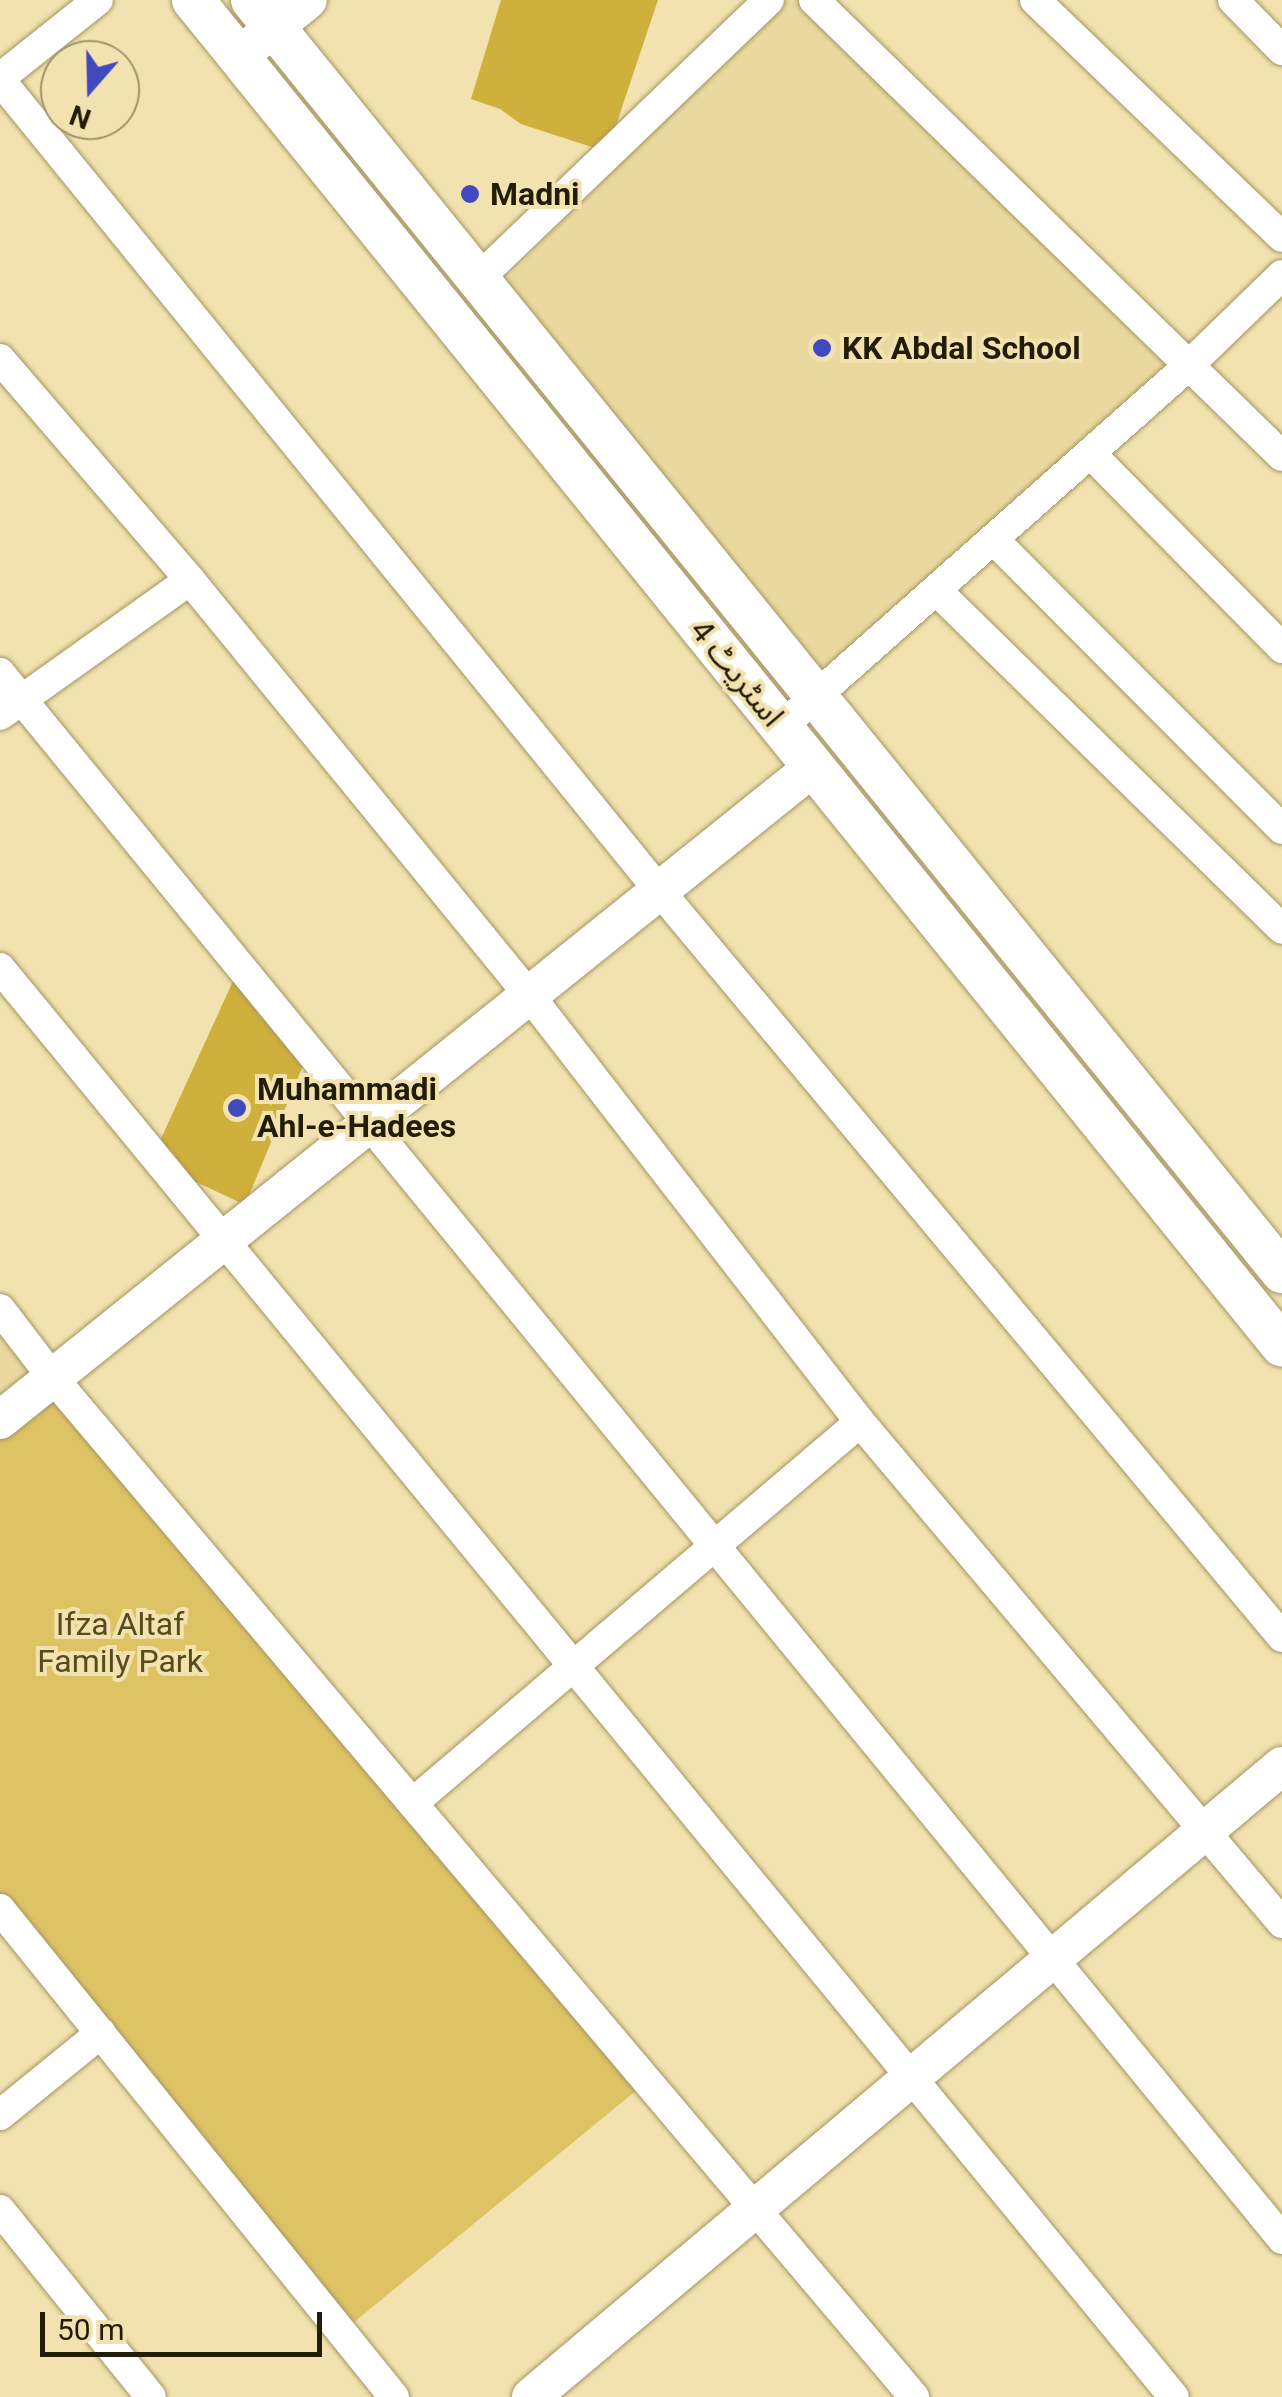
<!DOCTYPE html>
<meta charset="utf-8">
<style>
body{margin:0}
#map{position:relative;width:1282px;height:2397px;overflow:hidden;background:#f1e2af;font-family:Roboto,"Noto Sans Arabic",sans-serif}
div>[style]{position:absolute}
.built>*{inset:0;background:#ead99e}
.green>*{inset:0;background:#dec365}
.building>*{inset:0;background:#cfb03c}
.roads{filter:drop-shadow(0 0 2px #a39564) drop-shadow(0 0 2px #a39564)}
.minor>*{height:30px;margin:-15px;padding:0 15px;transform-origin:15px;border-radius:15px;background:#fff}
.tertiary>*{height:38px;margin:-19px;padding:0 19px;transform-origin:19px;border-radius:19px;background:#fff}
.secondary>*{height:42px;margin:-21px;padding:0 21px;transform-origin:21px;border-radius:21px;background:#fff}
.dots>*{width:28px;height:28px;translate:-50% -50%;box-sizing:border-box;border:5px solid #f1e2af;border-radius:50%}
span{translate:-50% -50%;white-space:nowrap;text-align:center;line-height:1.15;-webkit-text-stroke:8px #f1e2af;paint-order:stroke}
.poi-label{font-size:32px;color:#221c08;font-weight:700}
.left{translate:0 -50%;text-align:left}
.street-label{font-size:32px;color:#221c08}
.park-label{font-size:32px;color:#574b1d}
.north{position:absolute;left:40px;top:40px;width:100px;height:100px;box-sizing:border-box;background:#f1e2af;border:2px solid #9e936c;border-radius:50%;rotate:200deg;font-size:28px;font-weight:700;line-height:40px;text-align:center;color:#221c08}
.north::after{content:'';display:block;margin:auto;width:35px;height:45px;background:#4049be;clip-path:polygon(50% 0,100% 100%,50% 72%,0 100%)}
.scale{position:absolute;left:40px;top:2312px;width:282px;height:45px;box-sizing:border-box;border:5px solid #221c08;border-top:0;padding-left:12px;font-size:30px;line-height:35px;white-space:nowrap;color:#221c08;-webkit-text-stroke:8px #f1e2af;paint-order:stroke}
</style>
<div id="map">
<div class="built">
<div style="clip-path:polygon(772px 0,828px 0,1187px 367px,780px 728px,459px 330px)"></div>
<div style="clip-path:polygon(0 1309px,53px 1378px,0 1420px)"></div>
</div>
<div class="green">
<div style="clip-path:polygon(53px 1378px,649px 2080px,342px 2332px,0 1909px,0 1420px)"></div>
</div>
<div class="building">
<div style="clip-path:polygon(501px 0,658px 0,607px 152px,521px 124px,500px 109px,471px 99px)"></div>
<div style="clip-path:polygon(234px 979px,304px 1063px,245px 1205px,190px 1179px,159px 1143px)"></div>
</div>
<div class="roads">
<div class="minor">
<div style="left:814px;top:0;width:653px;rotate:44.26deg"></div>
<div style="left:1035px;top:0;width:342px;rotate:43.8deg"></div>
<div style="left:1233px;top:0;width:70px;rotate:45.6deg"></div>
<div style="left:0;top:78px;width:125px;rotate:-38.5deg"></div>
<div style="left:0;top:80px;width:1043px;rotate:50.88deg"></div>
<div style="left:658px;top:889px;width:974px;rotate:50.16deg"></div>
<div style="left:478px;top:279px;width:403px;rotate:-43.8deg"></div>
<div style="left:0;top:359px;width:291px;rotate:49.3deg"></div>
<div style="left:190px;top:580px;width:536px;rotate:50.76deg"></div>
<div style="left:529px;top:995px;width:540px;rotate:52.22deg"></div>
<div style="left:860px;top:1422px;width:655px;rotate:49.89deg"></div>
<div style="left:1090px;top:453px;width:274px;rotate:45.4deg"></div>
<div style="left:993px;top:539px;width:409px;rotate:45.1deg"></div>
<div style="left:936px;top:590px;width:484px;rotate:44.4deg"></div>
<div style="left:0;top:673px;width:2024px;rotate:50.69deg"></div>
<div style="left:0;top:715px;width:233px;rotate:-35.4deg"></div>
<div style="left:780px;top:728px;width:544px;rotate:-41.57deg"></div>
<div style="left:1187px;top:367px;width:132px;rotate:-44.1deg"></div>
<div style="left:0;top:968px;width:1849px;rotate:50.6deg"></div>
<div style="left:0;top:1309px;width:87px;rotate:52.5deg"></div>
<div style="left:53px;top:1378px;width:1334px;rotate:49.8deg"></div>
<div style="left:414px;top:1802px;width:586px;rotate:-40.43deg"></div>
<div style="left:0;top:1909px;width:627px;rotate:51.08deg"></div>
<div style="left:0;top:2115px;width:130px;rotate:-39.1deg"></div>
<div style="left:0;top:2210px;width:240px;rotate:51.1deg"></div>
</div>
<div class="tertiary">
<div style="left:238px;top:57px;width:90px;rotate:-39.2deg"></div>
<div style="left:0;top:1420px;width:1041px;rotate:-38.76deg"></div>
<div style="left:531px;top:2397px;width:981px;rotate:-40.04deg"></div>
</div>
<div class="secondary">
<div style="left:193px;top:0;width:1731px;rotate:51.02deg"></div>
<div style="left:252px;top:0;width:1637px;rotate:51deg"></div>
</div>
</div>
<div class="dots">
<div style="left:470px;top:194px;background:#4049be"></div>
<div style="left:822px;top:348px;background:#4049be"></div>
<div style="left:237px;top:1108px;background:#4049be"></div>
</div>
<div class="poi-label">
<span class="left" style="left:490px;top:194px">Madni</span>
<span class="left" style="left:842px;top:348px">KK Abdal School</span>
<span class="left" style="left:257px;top:1108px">Muhammadi<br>Ahl-e-Hadees</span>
</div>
<div class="street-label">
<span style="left:737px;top:673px;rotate:51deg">اسٹریٹ 4</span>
</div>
<div class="park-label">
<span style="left:120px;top:1643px">Ifza Altaf<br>Family Park</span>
</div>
<div class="north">N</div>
<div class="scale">50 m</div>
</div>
